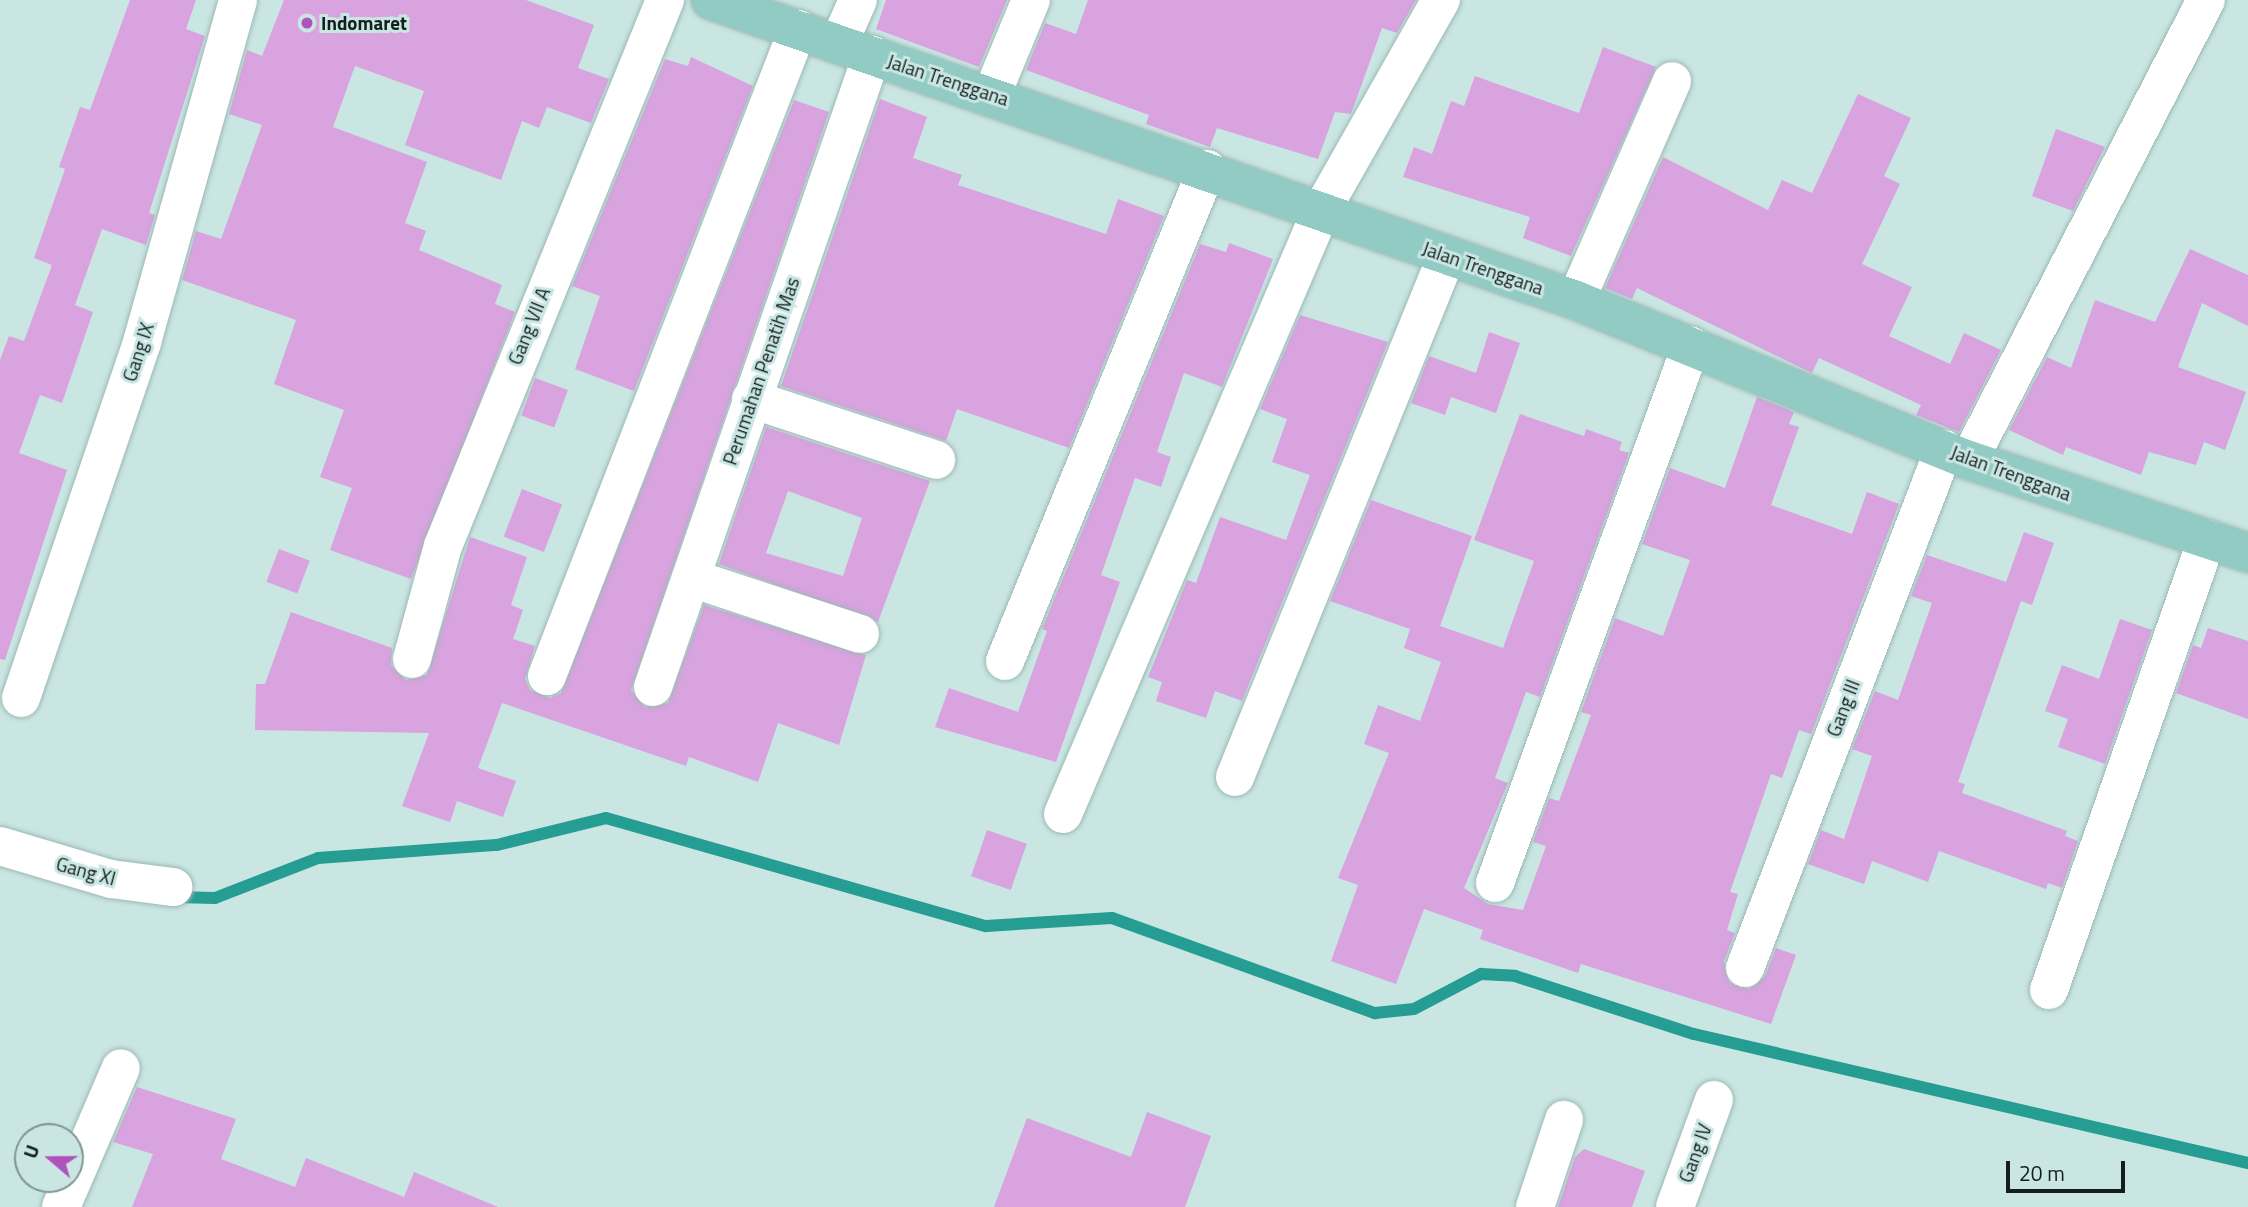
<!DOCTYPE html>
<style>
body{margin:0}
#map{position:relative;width:2248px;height:1207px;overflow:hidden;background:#c9e6e2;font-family:"Titillium Web",sans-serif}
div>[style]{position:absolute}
.stream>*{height:12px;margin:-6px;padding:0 6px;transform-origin:6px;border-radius:6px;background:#259d93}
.building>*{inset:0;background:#d8a3df;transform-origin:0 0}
.roads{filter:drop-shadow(0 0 2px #9cb8b4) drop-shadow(0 0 2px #9cb8b4)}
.minor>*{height:38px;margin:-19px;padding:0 19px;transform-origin:19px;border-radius:19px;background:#fff}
.major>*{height:38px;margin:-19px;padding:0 19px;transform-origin:19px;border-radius:19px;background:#92cac4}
.dots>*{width:19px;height:19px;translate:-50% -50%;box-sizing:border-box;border:4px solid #c9e6e2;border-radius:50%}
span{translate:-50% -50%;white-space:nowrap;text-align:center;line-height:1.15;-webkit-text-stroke:6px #c9e6e2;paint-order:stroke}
.poi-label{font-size:19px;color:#141e1d;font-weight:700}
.left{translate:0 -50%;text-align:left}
.street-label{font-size:19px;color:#141e1d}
.north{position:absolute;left:14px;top:1123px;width:70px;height:70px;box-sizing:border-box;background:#c9e6e2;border:2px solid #819693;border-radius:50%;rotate:290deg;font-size:19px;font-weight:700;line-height:28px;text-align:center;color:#141e1d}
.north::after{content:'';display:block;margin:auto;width:24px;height:32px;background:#af52bd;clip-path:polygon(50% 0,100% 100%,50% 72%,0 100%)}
.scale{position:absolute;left:2006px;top:1161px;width:119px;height:32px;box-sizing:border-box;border:4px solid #141e1d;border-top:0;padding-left:9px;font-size:21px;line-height:24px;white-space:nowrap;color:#141e1d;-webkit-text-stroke:5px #c9e6e2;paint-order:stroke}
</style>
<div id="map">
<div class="stream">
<div style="left:174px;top:897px;width:41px;rotate:1.4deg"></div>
<div style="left:215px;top:898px;width:110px;rotate:-21.2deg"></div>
<div style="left:318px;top:858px;width:179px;rotate:-4.2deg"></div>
<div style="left:497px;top:845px;width:112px;rotate:-13.9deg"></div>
<div style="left:606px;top:818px;width:395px;rotate:15.9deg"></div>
<div style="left:986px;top:926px;width:126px;rotate:-3.6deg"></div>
<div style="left:1112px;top:918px;width:280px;rotate:19.9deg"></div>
<div style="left:1375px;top:1013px;width:39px;rotate:-6deg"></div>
<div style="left:1414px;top:1009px;width:76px;rotate:-27.6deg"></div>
<div style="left:1481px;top:974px;width:34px;rotate:3deg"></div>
<div style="left:1515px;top:976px;width:188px;rotate:18deg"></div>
<div style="left:1694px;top:1034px;width:569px;rotate:13.11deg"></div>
</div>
<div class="building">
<div style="clip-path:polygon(130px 0,196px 0,186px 29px,205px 36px,149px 213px,155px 215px,146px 245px,102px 229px,75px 305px,93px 312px,62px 403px,40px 395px,19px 453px,67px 470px,5px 660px,0 659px,0 360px,9px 336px,24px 341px,52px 265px,34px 258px,65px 169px,59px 167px,80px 107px,90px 110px)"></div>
<div style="clip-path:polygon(284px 0,526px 0,594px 25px,578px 68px,609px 79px,591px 123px,547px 107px,539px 128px,522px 121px,501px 180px,405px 145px,424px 91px,355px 66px,333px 127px,427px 162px,405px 223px,426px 231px,419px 250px,502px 285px,495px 304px,515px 312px,411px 579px,330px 550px,352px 488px,320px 477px,344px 410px,274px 384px,296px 320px,182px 280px,196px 231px,221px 239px,262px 125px,229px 114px,247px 50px,262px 56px)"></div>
<div style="clip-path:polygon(886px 0,1007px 0,979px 67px,876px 29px)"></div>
<div style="clip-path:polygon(1088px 0,1416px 0,1397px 33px,1382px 28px,1351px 114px,1335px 112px,1318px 159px,1217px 128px,1210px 147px,1146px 124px,1149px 115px,1026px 70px,1045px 23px,1076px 34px)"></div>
<div style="clip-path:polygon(1603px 47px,1656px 67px,1571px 256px,1523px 238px,1530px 217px,1403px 177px,1414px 147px,1432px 154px,1451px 101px,1464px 106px,1475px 76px,1579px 113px)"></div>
<div style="clip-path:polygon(691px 57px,753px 86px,634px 391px,575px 369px,600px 296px,572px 286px,665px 59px,688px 66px)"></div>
<div style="clip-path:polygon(1858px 94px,1911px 118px,1884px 176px,1900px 184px,1862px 264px,1912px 287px,1889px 336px,1950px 364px,1964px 333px,2001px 350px,1959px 432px,1916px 415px,1921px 405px,1819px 358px,1812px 373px,1637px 288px,1632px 299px,1605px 288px,1663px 157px,1768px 210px,1782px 180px,1812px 193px)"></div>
<div style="clip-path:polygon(880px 99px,927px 117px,913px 158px,962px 175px,958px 185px,1106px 234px,1118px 199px,1164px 216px,1069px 448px,957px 409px,946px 441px,781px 386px)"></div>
<div style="clip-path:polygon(794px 100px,829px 112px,631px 690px,645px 707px,668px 703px,704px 605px,866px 655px,839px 745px,778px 723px,758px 782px,689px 757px,686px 766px,502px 703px,478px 768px,516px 781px,503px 817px,457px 801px,450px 822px,402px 806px,429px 733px,255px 730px,256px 684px,265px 684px,291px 612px,392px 648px,391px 665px,406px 680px,427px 675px,470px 537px,527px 557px,511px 605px,523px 610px,513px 639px,535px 646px,525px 679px,530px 690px,550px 698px,561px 693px)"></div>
<div style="clip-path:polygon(2056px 129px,2105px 147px,2073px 211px,2032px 196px)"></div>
<div style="clip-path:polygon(1229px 243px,1273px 259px,1222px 387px,1184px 373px,1157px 452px,1171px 457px,1161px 487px,1135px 478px,1101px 575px,1120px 582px,1056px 762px,935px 727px,949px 688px,1018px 712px,1047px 631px,1042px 629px,1200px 244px,1226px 252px)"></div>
<div style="clip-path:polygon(2190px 249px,2248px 275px,2248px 326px,2202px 303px,2178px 367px,2246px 392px,2225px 450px,2204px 442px,2196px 465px,2149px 452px,2141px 475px,2066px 447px,2063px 455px,2009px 430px,2047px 357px,2071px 368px,2095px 300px,2155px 322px)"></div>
<div style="clip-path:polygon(1300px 315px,1388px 342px,1242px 701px,1215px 691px,1206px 718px,1156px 701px,1162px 682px,1148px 677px,1187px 580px,1196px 583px,1220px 517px,1286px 540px,1310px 475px,1272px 462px,1287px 419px,1260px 409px)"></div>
<div style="clip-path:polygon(1489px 332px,1520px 343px,1496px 413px,1451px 397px,1445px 415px,1411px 403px,1429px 356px,1476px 373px)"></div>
<div style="left:535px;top:378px;width:35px;height:40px;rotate:20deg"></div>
<div style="clip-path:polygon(1757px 397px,1794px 412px,1789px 424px,1799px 427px,1771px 505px,1852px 534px,1867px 492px,1899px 504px,1811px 734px,1799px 730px,1782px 778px,1771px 774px,1730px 892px,1738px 894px,1727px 930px,1735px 933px,1724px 961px,1729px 982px,1749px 989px,1765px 976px,1776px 948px,1796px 955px,1771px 1024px,1581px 964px,1578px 973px,1480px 939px,1483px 930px,1424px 909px,1396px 984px,1331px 961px,1358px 885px,1338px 878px,1389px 753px,1364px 744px,1378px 705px,1420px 721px,1441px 662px,1404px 648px,1410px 629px,1330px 601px,1371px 500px,1472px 536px,1440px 626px,1503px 648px,1534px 561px,1474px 540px,1520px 414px,1584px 436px,1586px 429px,1622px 442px,1619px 450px,1629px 453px,1540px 697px,1526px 692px,1495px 778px,1508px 783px,1464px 888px,1488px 904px,1523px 910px,1546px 846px,1533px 842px,1549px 798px,1559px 801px,1591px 715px,1581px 712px,1615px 618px,1663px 636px,1690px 560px,1642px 544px,1670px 468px,1725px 488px)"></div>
<div style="clip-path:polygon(evenodd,766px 427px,930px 481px,878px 622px,719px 564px,766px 427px,788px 491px,862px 518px,843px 576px,766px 553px,788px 491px)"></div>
<div style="left:522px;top:489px;width:43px;height:51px;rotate:21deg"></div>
<div style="clip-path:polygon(2024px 532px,2054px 543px,2032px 605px,2021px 601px,1958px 782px,1965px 784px,1962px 793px,2067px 831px,2065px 836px,2078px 841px,2062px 888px,2048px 883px,2046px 889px,1939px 851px,1928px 882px,1872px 861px,1864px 884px,1808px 864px,1821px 830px,1844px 839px,1872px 756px,1852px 749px,1875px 691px,1898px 700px,1932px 603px,1911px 596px,1927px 555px,2006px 582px)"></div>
<div style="left:279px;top:549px;width:33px;height:35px;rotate:21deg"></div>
<div style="clip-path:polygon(2120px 619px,2152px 630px,2105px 764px,2058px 747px,2068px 719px,2045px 711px,2062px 665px,2099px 679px)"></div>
<div style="clip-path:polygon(2208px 628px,2248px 641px,2248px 719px,2176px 693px,2193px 645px,2201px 648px)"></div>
<div style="left:987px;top:830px;width:42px;height:49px;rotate:19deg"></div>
<div style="clip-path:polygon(137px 1087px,236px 1119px,221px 1159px,295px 1187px,306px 1158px,404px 1197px,414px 1172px,498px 1207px,132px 1207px,153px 1154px,113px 1142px)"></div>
<div style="clip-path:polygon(1147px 1112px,1211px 1136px,1185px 1207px,994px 1207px,1027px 1118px,1131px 1157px)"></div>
<div style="clip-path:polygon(1584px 1149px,1645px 1171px,1632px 1207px,1558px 1207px,1575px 1157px)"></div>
</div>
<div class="roads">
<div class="minor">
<div style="left:839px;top:43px;width:47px;rotate:-66.2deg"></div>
<div style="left:992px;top:94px;width:102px;rotate:-67.5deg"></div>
<div style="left:1576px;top:300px;width:239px;rotate:-66.3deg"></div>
<div style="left:751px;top:399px;width:195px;rotate:18.2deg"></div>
<div style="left:1969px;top:460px;width:517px;rotate:-62.74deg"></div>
<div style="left:691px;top:578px;width:178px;rotate:18.3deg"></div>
<div style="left:412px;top:659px;width:117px;rotate:-74.7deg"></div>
<div style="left:443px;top:546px;width:589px;rotate:-67.87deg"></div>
<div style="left:1005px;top:661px;width:532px;rotate:-67.68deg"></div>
<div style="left:547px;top:676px;width:694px;rotate:-68.8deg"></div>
<div style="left:653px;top:687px;width:669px;rotate:-70.89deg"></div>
<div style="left:21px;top:698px;width:376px;rotate:-71.2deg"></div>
<div style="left:142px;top:342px;width:355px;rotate:-74.3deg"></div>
<div style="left:1235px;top:777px;width:563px;rotate:-67.9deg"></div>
<div style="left:1063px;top:814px;width:656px;rotate:-66.84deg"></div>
<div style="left:1321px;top:211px;width:243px;rotate:-60.4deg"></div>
<div style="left:0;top:846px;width:116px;rotate:16.6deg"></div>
<div style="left:111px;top:879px;width:63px;rotate:7.4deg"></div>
<div style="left:1495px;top:883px;width:572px;rotate:-69.95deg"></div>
<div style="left:1745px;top:968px;width:556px;rotate:-69.02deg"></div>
<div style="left:2049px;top:990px;width:478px;rotate:-70.7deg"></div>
<div style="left:61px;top:1207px;width:151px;rotate:-66.7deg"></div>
<div style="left:1535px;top:1207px;width:92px;rotate:-71.6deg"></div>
<div style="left:1675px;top:1207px;width:114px;rotate:-70deg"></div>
</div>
<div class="major">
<div style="left:711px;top:0;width:916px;rotate:19.13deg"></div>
<div style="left:1576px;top:300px;width:424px;rotate:22.2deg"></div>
<div style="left:1969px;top:460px;width:294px;rotate:18.4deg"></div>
</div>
</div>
<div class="dots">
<div style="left:307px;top:23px;background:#af52bd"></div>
</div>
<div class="poi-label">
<span class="left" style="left:321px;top:23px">Indomaret</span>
</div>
<div class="street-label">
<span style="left:948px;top:80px;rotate:18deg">Jalan Trenggana</span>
<span style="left:1483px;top:268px;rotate:19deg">Jalan Trenggana</span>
<span style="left:529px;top:326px;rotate:-68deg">Gang VII A</span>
<span style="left:138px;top:352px;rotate:-72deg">Gang IX</span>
<span style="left:761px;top:371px;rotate:-71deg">Perumahan Penatih Mas</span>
<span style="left:2011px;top:473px;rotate:20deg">Jalan Trenggana</span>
<span style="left:1843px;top:708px;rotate:-69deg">Gang III</span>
<span style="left:86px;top:871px;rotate:15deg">Gang XI</span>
<span style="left:1695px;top:1153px;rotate:-70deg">Gang IV</span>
</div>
<div class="north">U</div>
<div class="scale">20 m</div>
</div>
